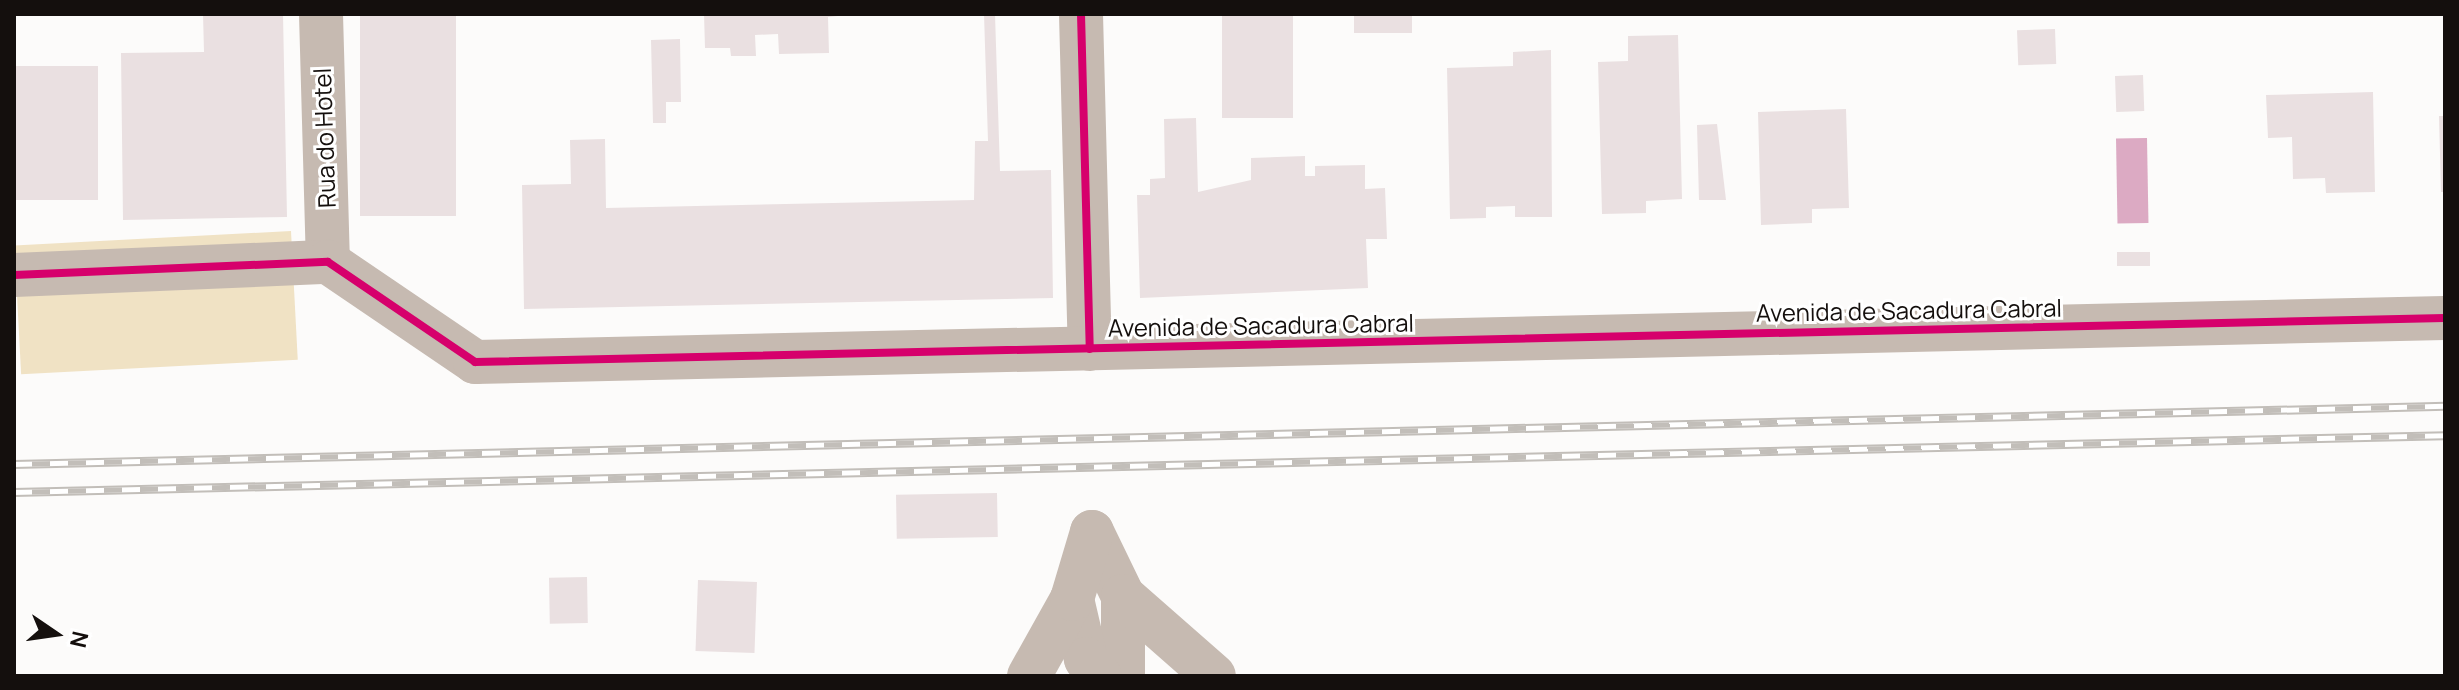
<!DOCTYPE html>
<style>
body{margin:0}
#map{position:relative;width:2459px;height:690px;overflow:hidden;background:#fcfbfa;font-family:Manrope,sans-serif}
div>[style]{position:absolute}
.green>*{inset:0;background:#f0e2c4;transform-origin:0 0}
.water>*{inset:0;background:#dcaac3;transform-origin:0 0}
.building>*{inset:0;background:#eae0e1;transform-origin:0 0}
.street>*{height:44px;margin:-22px;padding:0 22px;transform-origin:22px;border-radius:22px;background:#c6bab1}
.rail>*{height:9px;margin-top:-4.5px;transform-origin:0;background:repeating-linear-gradient(90deg,#fff 0 18px,#c2beb9 0 36px);box-sizing:border-box;border-block:2px solid #c2beb9}
.cycleway>*{height:8px;margin:-4px;padding:0 4px;transform-origin:4px;border-radius:4px;background:#d6006c}
span{translate:-50% -50%;white-space:nowrap;text-align:center;line-height:1.15;-webkit-text-stroke:6px #fff;paint-order:stroke}
.street-label{font-size:24px;color:#140f0d}
.frame{position:absolute;inset:0;border:16px solid #140f0d;pointer-events:none}
.north{position:absolute;left:16px;top:594px;width:80px;height:80px;-webkit-text-stroke:6px #fff;paint-order:stroke;rotate:103deg;font-size:22px;font-weight:700;line-height:32px;text-align:center;color:#140f0d}
.north::after{content:'';display:block;margin:auto;width:28px;height:36px;background:#140f0d;clip-path:polygon(50% 0,100% 100%,50% 72%,0 100%)}
</style>
<div id="map">
<div class="green">
<div style="left:291px;top:231px;width:129px;height:277px;rotate:87deg"></div>
</div>
<div class="water">
<div style="left:2147px;top:138px;width:85px;height:31px;rotate:89deg"></div>
</div>
<div class="building">
<div style="clip-path:polygon(203px 14px,283px 14px,287px 217px,123px 220px,121px 53px,204px 52px)"></div>
<div style="left:360px;top:14px;width:96px;height:202px"></div>
<div style="clip-path:polygon(704px 14px,838px 14px,838px 16px,828px 17px,829px 53px,779px 54px,778px 34px,755px 35px,756px 56px,731px 56px,730px 48px,705px 48px)"></div>
<div style="clip-path:polygon(984px 14px,995px 14px,1000px 171px,1051px 170px,1053px 298px,524px 309px,522px 185px,571px 184px,570px 140px,605px 139px,606px 208px,974px 200px,975px 141px,988px 141px)"></div>
<div style="left:1222px;top:14px;width:71px;height:104px"></div>
<div style="left:1354px;top:14px;width:58px;height:19px"></div>
<div style="left:2055px;top:29px;width:35px;height:38px;rotate:88deg"></div>
<div style="clip-path:polygon(1678px 35px,1682px 199px,1646px 201px,1646px 213px,1602px 214px,1598px 62px,1628px 61px,1628px 36px)"></div>
<div style="clip-path:polygon(680px 39px,681px 102px,666px 102px,666px 123px,653px 123px,651px 40px)"></div>
<div style="clip-path:polygon(1551px 50px,1552px 217px,1515px 217px,1515px 206px,1486px 207px,1486px 218px,1450px 219px,1447px 68px,1513px 66px,1513px 52px)"></div>
<div style="left:98px;top:66px;width:134px;height:84px;rotate:90deg"></div>
<div style="left:2143px;top:75px;width:36px;height:28px;rotate:88deg"></div>
<div style="clip-path:polygon(2373px 92px,2375px 192px,2326px 193px,2325px 178px,2293px 179px,2292px 137px,2268px 138px,2266px 95px)"></div>
<div style="clip-path:polygon(1846px 109px,1849px 208px,1812px 209px,1812px 223px,1761px 225px,1758px 112px)"></div>
<div style="clip-path:polygon(2439px 116px,2445px 116px,2445px 192px,2441px 192px)"></div>
<div style="clip-path:polygon(1196px 118px,1198px 192px,1251px 180px,1251px 158px,1305px 156px,1305px 176px,1315px 176px,1315px 166px,1365px 165px,1365px 189px,1385px 188px,1387px 239px,1366px 239px,1368px 288px,1140px 298px,1137px 195px,1150px 195px,1150px 179px,1165px 178px,1164px 119px)"></div>
<div style="clip-path:polygon(1717px 124px,1726px 200px,1699px 200px,1697px 125px)"></div>
<div style="left:2150px;top:252px;width:14px;height:33px;rotate:90deg"></div>
<div style="left:997px;top:493px;width:44px;height:101px;rotate:89deg"></div>
<div style="left:587px;top:577px;width:46px;height:38px;rotate:89deg"></div>
<div style="left:698px;top:580px;width:59px;height:71px;rotate:2deg"></div>
</div>
<div class="street">
<div style="left:321px;top:14px;width:248px;rotate:88.4deg"></div>
<div style="left:1081px;top:14px;width:335px;rotate:88.5deg"></div>
<div style="left:14px;top:275px;width:314px;rotate:-2.4deg"></div>
<div style="left:328px;top:262px;width:178px;rotate:34.2deg"></div>
<div style="left:475px;top:362px;width:1970px;rotate:-1.28deg"></div>
<div style="left:1092px;top:532px;width:71px;rotate:64.2deg"></div>
<div style="left:1123px;top:596px;width:80px;rotate:90deg"></div>
<div style="left:1123px;top:596px;width:121px;rotate:41.3deg"></div>
<div style="left:1072px;top:599px;width:62px;rotate:76.9deg"></div>
<div style="left:1086px;top:659px;width:22px;rotate:51deg"></div>
<div style="left:1029px;top:676px;width:88px;rotate:-60.8deg"></div>
<div style="left:1072px;top:599px;width:70px;rotate:-73.4deg"></div>
</div>
<div class="rail">
<div style="left:14px;top:464px;width:2432px;rotate:-1.37deg"></div>
<div style="left:14px;top:492px;width:2432px;rotate:-1.34deg"></div>
</div>
<div class="cycleway">
<div style="left:1081px;top:14px;width:335px;rotate:88.5deg"></div>
<div style="left:14px;top:275px;width:314px;rotate:-2.4deg"></div>
<div style="left:328px;top:262px;width:178px;rotate:34.2deg"></div>
<div style="left:475px;top:362px;width:1970px;rotate:-1.28deg"></div>
</div>
<div class="street-label">
<span style="left:324px;top:138px;rotate:-92deg">Rua do Hotel</span>
<span style="left:1909px;top:310px;rotate:-1deg">Avenida de Sacadura Cabral</span>
<span style="left:1261px;top:325px;rotate:-1deg">Avenida de Sacadura Cabral</span>
</div>
<div class="frame"></div>
<div class="north">N</div>
</div>
